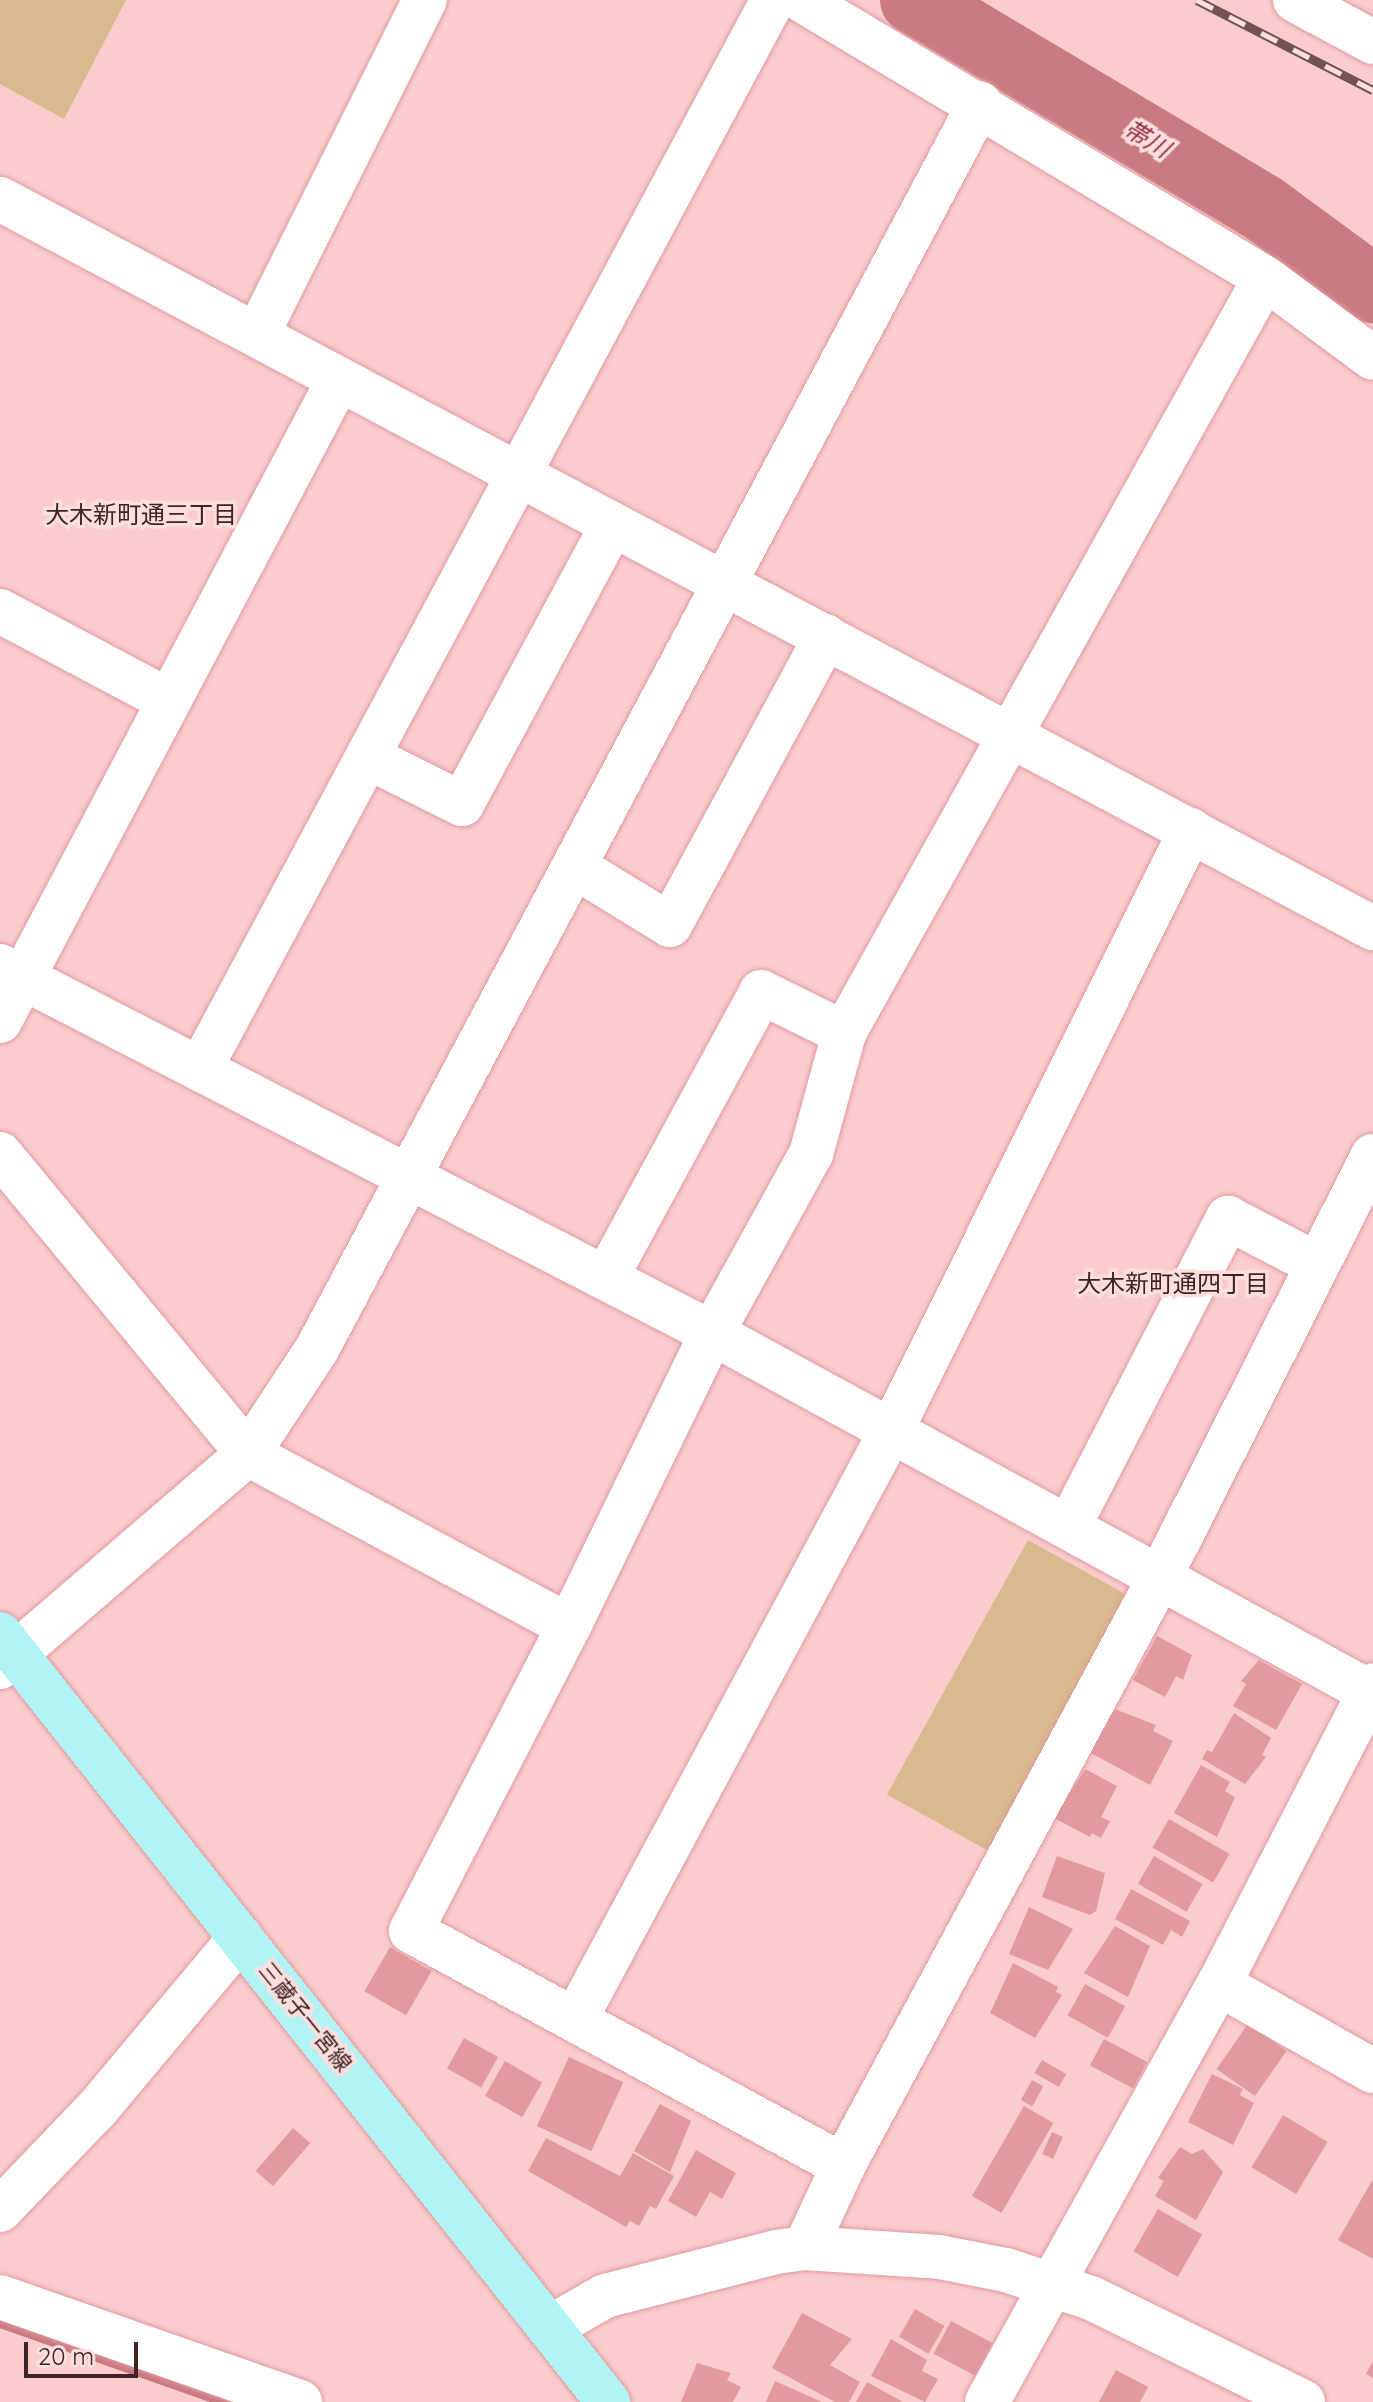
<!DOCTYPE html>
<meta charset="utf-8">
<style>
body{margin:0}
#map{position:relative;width:1373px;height:2402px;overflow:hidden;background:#faccce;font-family:Quicksand,"Noto Sans JP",sans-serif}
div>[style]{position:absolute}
.green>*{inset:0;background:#d9b98d;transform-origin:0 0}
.stream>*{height:11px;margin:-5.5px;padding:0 5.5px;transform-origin:5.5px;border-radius:5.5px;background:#ca7b81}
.river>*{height:68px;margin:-34px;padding:0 34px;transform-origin:34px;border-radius:34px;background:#ca7b81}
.building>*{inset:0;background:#e19a9e;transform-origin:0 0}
.roads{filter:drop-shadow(0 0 2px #e19a9e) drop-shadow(0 0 2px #e19a9e)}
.minor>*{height:44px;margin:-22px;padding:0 22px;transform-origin:22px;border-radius:22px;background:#fff}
.major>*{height:44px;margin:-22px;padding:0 22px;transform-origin:22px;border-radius:22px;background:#b2f3f3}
.rail>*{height:9px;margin-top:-4.5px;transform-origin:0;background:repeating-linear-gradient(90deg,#fddedf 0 18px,#735254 0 36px);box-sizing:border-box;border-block:2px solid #735254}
span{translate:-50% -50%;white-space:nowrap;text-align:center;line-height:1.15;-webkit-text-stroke:7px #fddedf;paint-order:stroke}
.street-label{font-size:22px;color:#3f2325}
.water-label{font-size:24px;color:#91313f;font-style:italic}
.neighbourhood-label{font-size:24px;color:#3f2325}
.scale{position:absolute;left:24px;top:2342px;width:114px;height:36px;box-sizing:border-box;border:4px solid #3f2325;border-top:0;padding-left:10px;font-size:24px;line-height:28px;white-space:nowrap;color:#3f2325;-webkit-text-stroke:6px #fddedf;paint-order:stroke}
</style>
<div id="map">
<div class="green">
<div style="clip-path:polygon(0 0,126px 0,64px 119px,0 84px)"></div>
<div style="left:1028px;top:1540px;width:117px;height:291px;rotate:29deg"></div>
</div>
<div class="stream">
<div style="left:0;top:2322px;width:241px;rotate:19.4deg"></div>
</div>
<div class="river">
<div style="left:914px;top:0;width:406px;rotate:30.8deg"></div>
<div style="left:1263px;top:208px;width:137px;rotate:36.4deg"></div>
</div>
<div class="building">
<div style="clip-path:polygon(1157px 1636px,1192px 1655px,1183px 1680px,1176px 1676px,1165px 1697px,1133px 1680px)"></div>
<div style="clip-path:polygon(1259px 1660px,1302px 1684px,1276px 1730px,1233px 1706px,1246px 1684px,1241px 1681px)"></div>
<div style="clip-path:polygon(1112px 1708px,1156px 1725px,1153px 1731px,1173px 1741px,1150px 1785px,1089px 1752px)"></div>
<div style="clip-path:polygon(1234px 1713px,1271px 1738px,1262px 1755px,1266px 1757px,1245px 1784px,1202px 1759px,1207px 1750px,1212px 1752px)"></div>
<div style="clip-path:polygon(1201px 1765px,1230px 1782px,1225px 1791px,1235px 1797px,1217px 1837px,1174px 1813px)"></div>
<div style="clip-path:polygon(1085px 1769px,1117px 1786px,1101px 1817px,1110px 1821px,1101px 1838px,1092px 1833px,1090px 1837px,1054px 1818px)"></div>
<div style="left:1169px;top:1819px;width:70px;height:33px;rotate:30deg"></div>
<div style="clip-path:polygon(1057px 1856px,1105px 1873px,1096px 1911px,1090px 1915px,1042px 1897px)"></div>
<div style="left:1154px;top:1856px;width:56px;height:32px;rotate:30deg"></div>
<div style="clip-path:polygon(1131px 1889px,1190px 1921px,1182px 1937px,1171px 1930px,1163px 1945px,1115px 1919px)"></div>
<div style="clip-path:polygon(1029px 1907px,1073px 1929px,1048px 1970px,1009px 1954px)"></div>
<div style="clip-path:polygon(1115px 1926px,1150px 1946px,1128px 1997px,1084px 1973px)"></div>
<div style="left:390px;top:1947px;width:48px;height:51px;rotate:30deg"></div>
<div style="clip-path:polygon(1013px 1963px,1058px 1987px,1056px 1992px,1062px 1995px,1035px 2038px,990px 2013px)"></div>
<div style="left:1085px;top:1984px;width:46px;height:36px;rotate:29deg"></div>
<div style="left:1248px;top:2024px;width:47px;height:55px;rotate:35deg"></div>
<div style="left:464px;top:2038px;width:39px;height:35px;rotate:29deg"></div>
<div style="left:1104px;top:2039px;width:49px;height:30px;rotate:28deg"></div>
<div style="left:569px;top:2057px;width:60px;height:76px;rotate:25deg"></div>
<div style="left:1042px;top:2060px;width:28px;height:15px;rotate:30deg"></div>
<div style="left:505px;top:2061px;width:43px;height:40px;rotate:30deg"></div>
<div style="clip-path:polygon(1212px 2074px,1243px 2089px,1240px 2095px,1254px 2103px,1233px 2145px,1188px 2122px)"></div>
<div style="left:1032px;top:2080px;width:13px;height:23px;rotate:29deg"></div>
<div style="clip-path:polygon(660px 2104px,691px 2121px,670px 2172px,634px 2151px)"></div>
<div style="left:1024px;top:2106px;width:34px;height:104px;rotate:30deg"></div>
<div style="left:1283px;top:2115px;width:52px;height:61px;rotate:31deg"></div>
<div style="left:293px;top:2128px;width:23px;height:57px;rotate:41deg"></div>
<div style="left:1052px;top:2132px;width:12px;height:24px;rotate:24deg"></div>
<div style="clip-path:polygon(546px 2138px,620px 2176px,633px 2153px,674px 2176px,656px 2209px,650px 2206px,639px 2226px,630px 2221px,626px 2227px,528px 2171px)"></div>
<div style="clip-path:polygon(1180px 2147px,1192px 2154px,1203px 2149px,1223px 2172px,1196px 2220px,1155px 2196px,1164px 2181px,1158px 2178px)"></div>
<div style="clip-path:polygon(696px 2150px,736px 2173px,722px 2199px,710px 2192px,696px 2217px,668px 2201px)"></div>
<div style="clip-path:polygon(1373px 2179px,1373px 2259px,1338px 2240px)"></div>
<div style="left:1158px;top:2209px;width:51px;height:49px;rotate:30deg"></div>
<div style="left:915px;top:2309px;width:34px;height:32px;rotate:30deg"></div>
<div style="clip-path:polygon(802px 2313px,852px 2339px,830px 2365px,860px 2382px,849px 2402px,835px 2402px,772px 2368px)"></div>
<div style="left:951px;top:2321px;width:47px;height:37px;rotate:28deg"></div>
<div style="clip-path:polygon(891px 2339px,927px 2360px,922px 2371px,938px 2379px,925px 2402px,871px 2376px)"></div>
<div style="clip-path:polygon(1373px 2361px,1373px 2378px,1366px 2374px)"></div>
<div style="clip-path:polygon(697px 2363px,731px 2373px,727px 2380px,741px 2387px,733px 2402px,681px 2402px)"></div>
<div style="clip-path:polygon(1116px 2370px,1148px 2387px,1140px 2402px,1099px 2402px)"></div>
<div style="clip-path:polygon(775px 2381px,822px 2402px,766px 2402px)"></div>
<div style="clip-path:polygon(867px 2382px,903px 2402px,856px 2402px)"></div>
</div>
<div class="roads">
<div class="minor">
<div style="left:1295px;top:0;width:89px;rotate:28.3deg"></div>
<div style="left:0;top:199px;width:1555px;rotate:27.97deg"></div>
<div style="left:1265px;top:278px;width:134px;rotate:36.5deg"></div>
<div style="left:258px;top:333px;width:373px;rotate:-63.4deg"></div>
<div style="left:0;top:611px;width:191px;rotate:28deg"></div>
<div style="left:368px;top:757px;width:105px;rotate:26.6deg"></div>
<div style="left:462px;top:804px;width:317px;rotate:-61.7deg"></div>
<div style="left:577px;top:868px;width:109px;rotate:31.5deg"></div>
<div style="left:670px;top:925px;width:328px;rotate:-61.6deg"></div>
<div style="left:0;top:966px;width:801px;rotate:27.27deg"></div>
<div style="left:712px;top:1333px;width:753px;rotate:28.64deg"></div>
<div style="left:0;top:1021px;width:726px;rotate:-62.16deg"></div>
<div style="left:200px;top:1069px;width:1213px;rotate:-61.81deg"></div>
<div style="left:0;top:1154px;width:389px;rotate:50.4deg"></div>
<div style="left:248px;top:1454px;width:364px;rotate:28.2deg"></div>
<div style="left:569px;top:1626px;width:343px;rotate:117.4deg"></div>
<div style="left:411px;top:1931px;width:492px;rotate:28.5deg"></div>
<div style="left:606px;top:1278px;width:325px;rotate:-61.5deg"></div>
<div style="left:761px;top:992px;width:93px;rotate:26.3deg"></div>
<div style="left:1069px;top:1526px;width:347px;rotate:-62.7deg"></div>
<div style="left:1228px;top:1218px;width:99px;rotate:27.6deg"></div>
<div style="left:569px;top:1626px;width:326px;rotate:-64deg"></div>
<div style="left:712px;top:1333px;width:205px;rotate:-61.1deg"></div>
<div style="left:811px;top:1154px;width:125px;rotate:-74.7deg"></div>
<div style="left:844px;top:1033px;width:864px;rotate:-60.86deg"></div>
<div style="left:1265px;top:278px;width:540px;rotate:-149.02deg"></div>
<div style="left:0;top:1667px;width:327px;rotate:-40.7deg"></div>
<div style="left:248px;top:1454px;width:126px;rotate:-56.7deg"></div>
<div style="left:317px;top:1349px;width:1411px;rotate:-61.98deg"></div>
<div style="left:1219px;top:1984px;width:177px;rotate:29.5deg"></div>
<div style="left:575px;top:2020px;width:666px;rotate:-61.78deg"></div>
<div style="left:890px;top:1433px;width:674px;rotate:-63.47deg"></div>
<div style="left:0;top:2210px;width:140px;rotate:-46.2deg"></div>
<div style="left:97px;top:2109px;width:224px;rotate:-50.1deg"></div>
<div style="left:805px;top:2248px;width:90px;rotate:-65.1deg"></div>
<div style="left:843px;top:2166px;width:667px;rotate:-61.71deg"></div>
<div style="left:1159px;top:1579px;width:474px;rotate:-63.2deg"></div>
<div style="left:0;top:2297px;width:318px;rotate:19.3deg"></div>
<div style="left:551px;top:2327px;width:62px;rotate:-29.9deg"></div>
<div style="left:605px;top:2296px;width:177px;rotate:-14.4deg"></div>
<div style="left:776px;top:2252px;width:29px;rotate:-8deg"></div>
<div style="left:805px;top:2248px;width:134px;rotate:3.8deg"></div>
<div style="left:939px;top:2257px;width:68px;rotate:11deg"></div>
<div style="left:1006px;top:2270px;width:89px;rotate:18.2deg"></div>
<div style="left:1091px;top:2298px;width:236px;rotate:26.1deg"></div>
<div style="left:987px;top:2402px;width:478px;rotate:-61deg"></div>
<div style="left:1219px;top:1984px;width:336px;rotate:-62.7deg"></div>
</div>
<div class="major">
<div style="left:0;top:1634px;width:980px;rotate:51.63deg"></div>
</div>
</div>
<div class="rail">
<div style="left:1197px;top:0;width:198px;rotate:27.1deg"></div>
</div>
<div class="street-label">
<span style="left:305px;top:2017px;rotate:51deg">三蔵子一宮線</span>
</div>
<div class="water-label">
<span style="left:1147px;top:139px;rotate:31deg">帯川</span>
</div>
<div class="neighbourhood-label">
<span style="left:141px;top:515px">大木新町通三丁目</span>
<span style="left:1173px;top:1284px">大木新町通四丁目</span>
</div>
<div class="scale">20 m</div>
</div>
